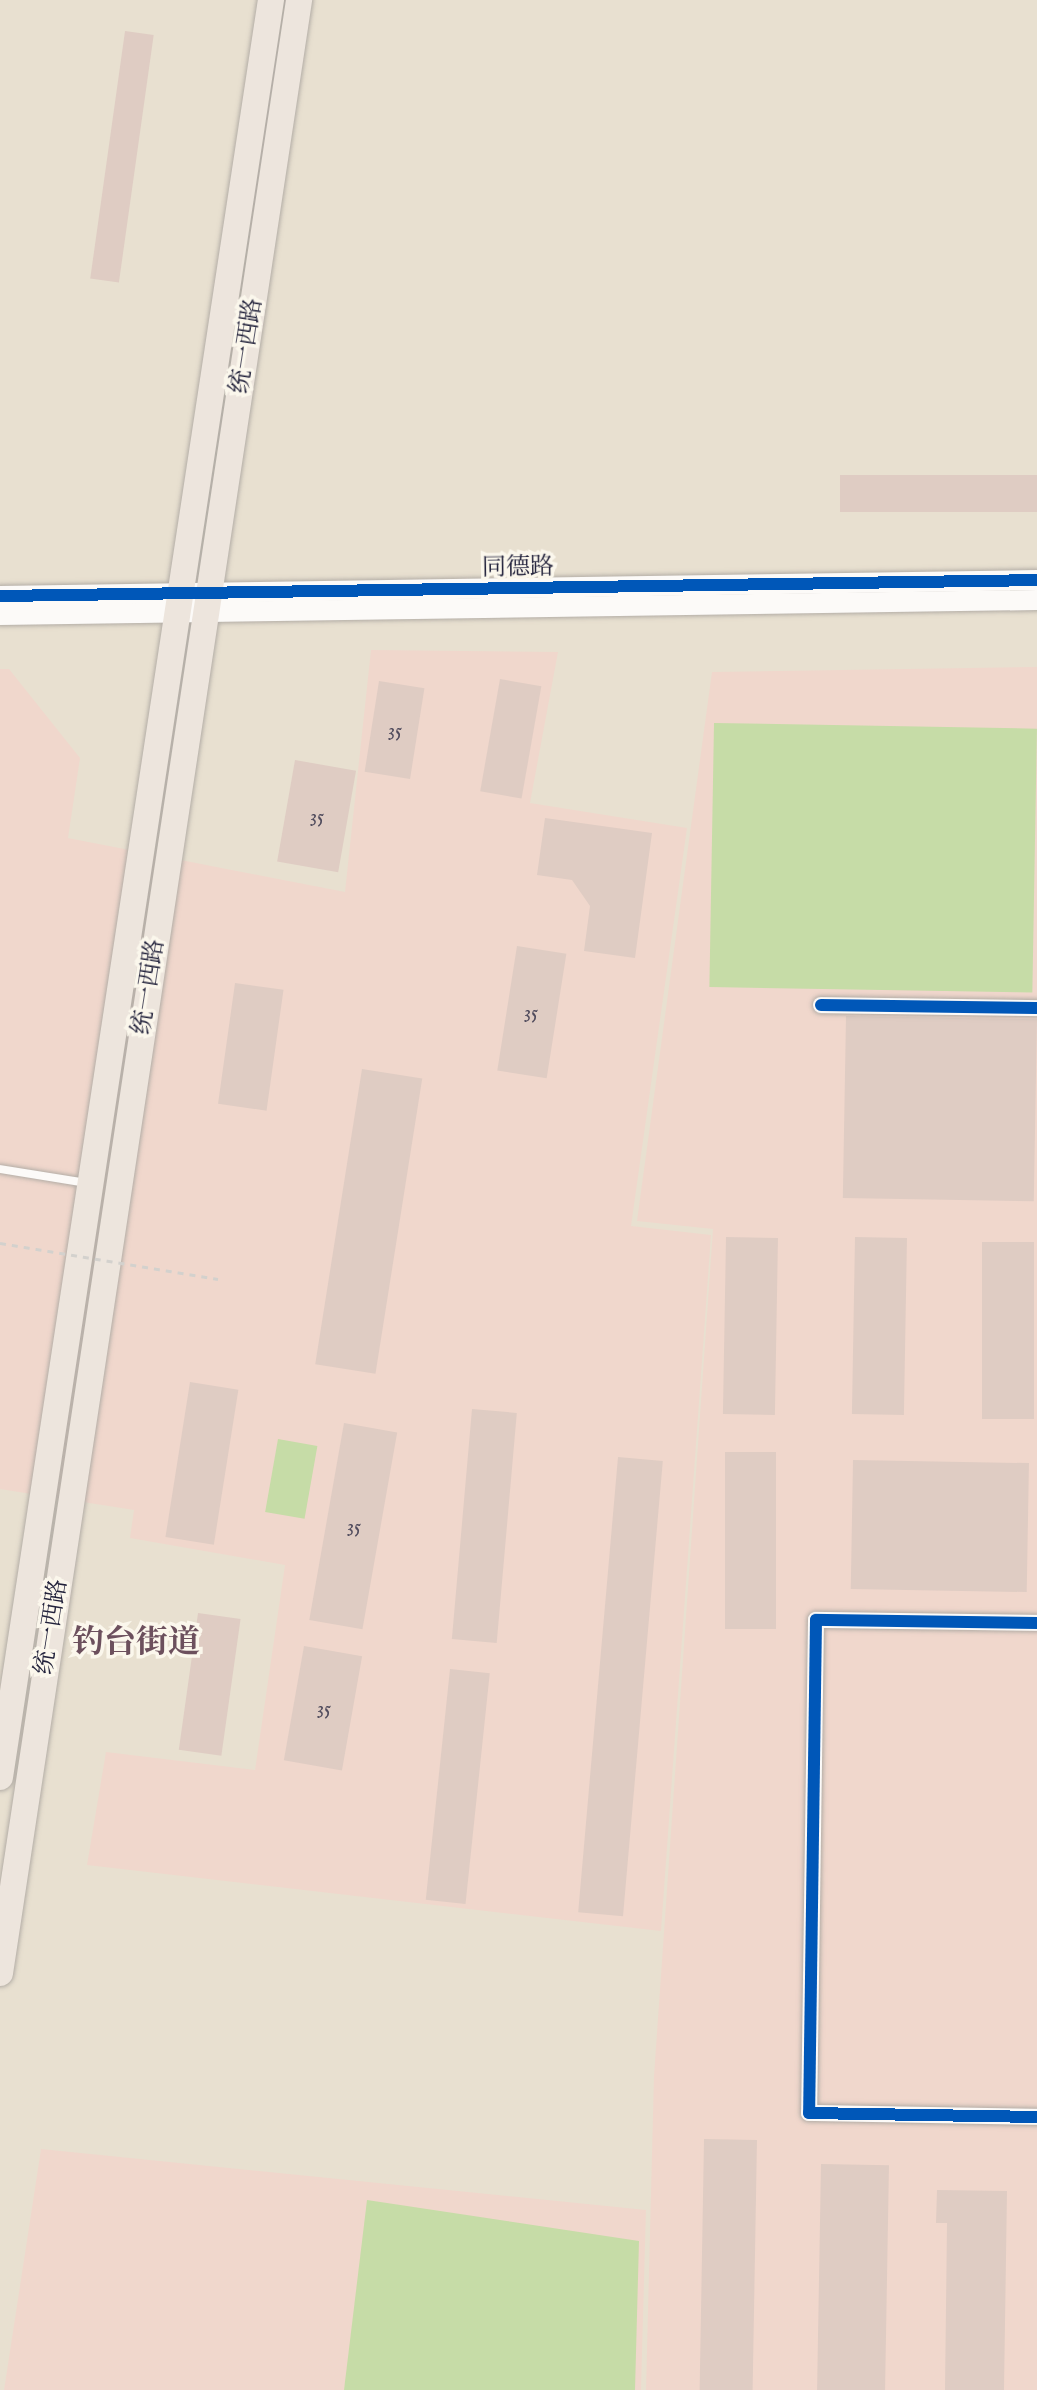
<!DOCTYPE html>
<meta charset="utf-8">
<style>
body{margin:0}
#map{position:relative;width:1037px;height:2390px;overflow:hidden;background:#e8e0d0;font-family:"IM FELL English","Noto Serif SC",serif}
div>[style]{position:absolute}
.built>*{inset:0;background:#f0d7cc}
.green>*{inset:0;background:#c6dca7;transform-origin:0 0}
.building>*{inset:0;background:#dfccc3;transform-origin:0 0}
.roads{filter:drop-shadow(0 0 2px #b3ada6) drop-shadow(0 0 2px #b3ada6)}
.service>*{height:8px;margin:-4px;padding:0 4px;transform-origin:4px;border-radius:4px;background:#fcfaf8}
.minor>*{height:16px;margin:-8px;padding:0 8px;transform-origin:8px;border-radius:8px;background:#fcfaf8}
.tertiary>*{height:20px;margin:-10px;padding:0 10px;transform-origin:10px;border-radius:10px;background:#fcfaf8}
.primary>*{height:26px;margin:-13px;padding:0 13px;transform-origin:13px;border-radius:13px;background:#ede5dd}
.path-bridge>*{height:3px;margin-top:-1.5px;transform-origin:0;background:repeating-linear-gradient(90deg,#d3d1cd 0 6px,transparent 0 12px)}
.cycleway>*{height:12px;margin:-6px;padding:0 6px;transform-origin:6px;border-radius:6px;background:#0057b8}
span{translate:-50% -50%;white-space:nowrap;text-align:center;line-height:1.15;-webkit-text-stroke:7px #fbf7ec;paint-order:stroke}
.number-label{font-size:20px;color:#514c5d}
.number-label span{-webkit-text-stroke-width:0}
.street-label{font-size:24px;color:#22223b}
.district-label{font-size:32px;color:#6c505d;font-weight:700}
</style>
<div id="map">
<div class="built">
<div style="clip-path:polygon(371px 650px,558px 652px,530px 803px,687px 828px,631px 1226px,711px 1235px,661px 1931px,87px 1865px,106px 1752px,255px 1770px,285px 1565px,130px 1538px,134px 1510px,0 1489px,0 669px,9px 669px,80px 758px,68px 838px,345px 892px)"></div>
<div style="clip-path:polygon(1037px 667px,1037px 2390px,646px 2390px,654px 2076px,713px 1229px,637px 1221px,712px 672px)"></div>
<div style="clip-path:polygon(41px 2149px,646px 2210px,641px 2390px,4px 2390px)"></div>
</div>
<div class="green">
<div style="left:714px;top:723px;width:323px;height:264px;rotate:1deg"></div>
<div style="left:278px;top:1439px;width:40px;height:74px;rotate:10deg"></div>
<div style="clip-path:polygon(367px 2200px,639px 2241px,635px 2390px,344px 2390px)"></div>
</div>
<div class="building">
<div style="left:125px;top:31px;width:29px;height:250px;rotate:8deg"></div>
<div style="left:1037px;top:475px;width:37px;height:197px;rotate:90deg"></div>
<div style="left:500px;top:679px;width:42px;height:114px;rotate:10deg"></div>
<div style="left:379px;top:681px;width:46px;height:92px;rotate:9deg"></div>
<div style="left:295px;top:760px;width:62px;height:103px;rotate:10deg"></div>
<div style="clip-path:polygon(545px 818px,652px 833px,635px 958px,584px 951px,590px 906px,572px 880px,537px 875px)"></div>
<div style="left:517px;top:946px;width:50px;height:126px;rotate:9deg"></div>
<div style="left:235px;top:983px;width:49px;height:122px;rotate:8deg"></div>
<div style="left:846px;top:1016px;width:191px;height:182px;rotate:1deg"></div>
<div style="left:362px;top:1069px;width:61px;height:299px;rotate:9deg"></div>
<div style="left:726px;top:1237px;width:52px;height:177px;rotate:1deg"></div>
<div style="left:855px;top:1237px;width:52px;height:177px;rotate:1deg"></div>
<div style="left:982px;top:1242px;width:52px;height:177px"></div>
<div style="left:190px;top:1382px;width:49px;height:157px;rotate:9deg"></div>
<div style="left:472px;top:1409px;width:45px;height:231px;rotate:5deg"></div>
<div style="left:344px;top:1423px;width:54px;height:200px;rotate:10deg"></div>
<div style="left:725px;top:1452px;width:51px;height:177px"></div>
<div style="left:618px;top:1457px;width:45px;height:457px;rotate:5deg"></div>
<div style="left:853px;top:1460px;width:176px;height:129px;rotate:1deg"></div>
<div style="left:198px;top:1613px;width:43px;height:138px;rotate:8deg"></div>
<div style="left:304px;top:1646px;width:59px;height:116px;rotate:10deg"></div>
<div style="left:450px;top:1669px;width:40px;height:232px;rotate:6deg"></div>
<div style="left:704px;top:2139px;width:53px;height:251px;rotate:1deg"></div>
<div style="left:821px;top:2164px;width:68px;height:226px;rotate:1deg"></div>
<div style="clip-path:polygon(937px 2190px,1007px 2191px,1004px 2390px,945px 2390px,947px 2223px,936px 2223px)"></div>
</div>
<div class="roads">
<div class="service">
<div style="left:0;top:1169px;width:87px;rotate:9.2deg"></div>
</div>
<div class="minor">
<div style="left:821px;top:1005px;width:216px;rotate:0.8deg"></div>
<div style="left:1037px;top:1623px;width:221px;rotate:-179.2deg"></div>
<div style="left:816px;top:1620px;width:493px;rotate:90.8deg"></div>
<div style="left:809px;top:2113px;width:228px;rotate:1deg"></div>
</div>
<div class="tertiary">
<div style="left:0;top:596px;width:1037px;rotate:-0.88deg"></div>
<div style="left:0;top:615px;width:1037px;rotate:-0.83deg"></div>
</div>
<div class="primary">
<div style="left:0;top:1777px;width:1798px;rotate:-81.33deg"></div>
<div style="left:0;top:1973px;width:1996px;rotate:-81.38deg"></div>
</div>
</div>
<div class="path-bridge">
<div style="left:0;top:1243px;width:221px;rotate:9.4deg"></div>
</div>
<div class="cycleway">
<div style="left:0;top:596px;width:1037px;rotate:-0.88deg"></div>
<div style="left:821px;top:1005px;width:216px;rotate:0.8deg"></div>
<div style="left:1037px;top:1623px;width:221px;rotate:-179.2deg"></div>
<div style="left:816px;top:1620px;width:493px;rotate:90.8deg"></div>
<div style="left:809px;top:2113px;width:228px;rotate:1deg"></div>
</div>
<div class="number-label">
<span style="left:395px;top:730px">35</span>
<span style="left:317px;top:816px">35</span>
<span style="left:531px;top:1012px">35</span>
<span style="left:354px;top:1526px">35</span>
<span style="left:324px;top:1708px">35</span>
</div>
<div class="street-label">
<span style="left:247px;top:346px;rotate:-81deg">统一西路</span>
<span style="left:518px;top:568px;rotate:-1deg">同德路</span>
<span style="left:149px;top:987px;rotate:-81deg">统一西路</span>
<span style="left:52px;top:1627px;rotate:-81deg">统一西路</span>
</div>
<div class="district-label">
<span style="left:136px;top:1644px">钓台街道</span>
</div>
</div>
